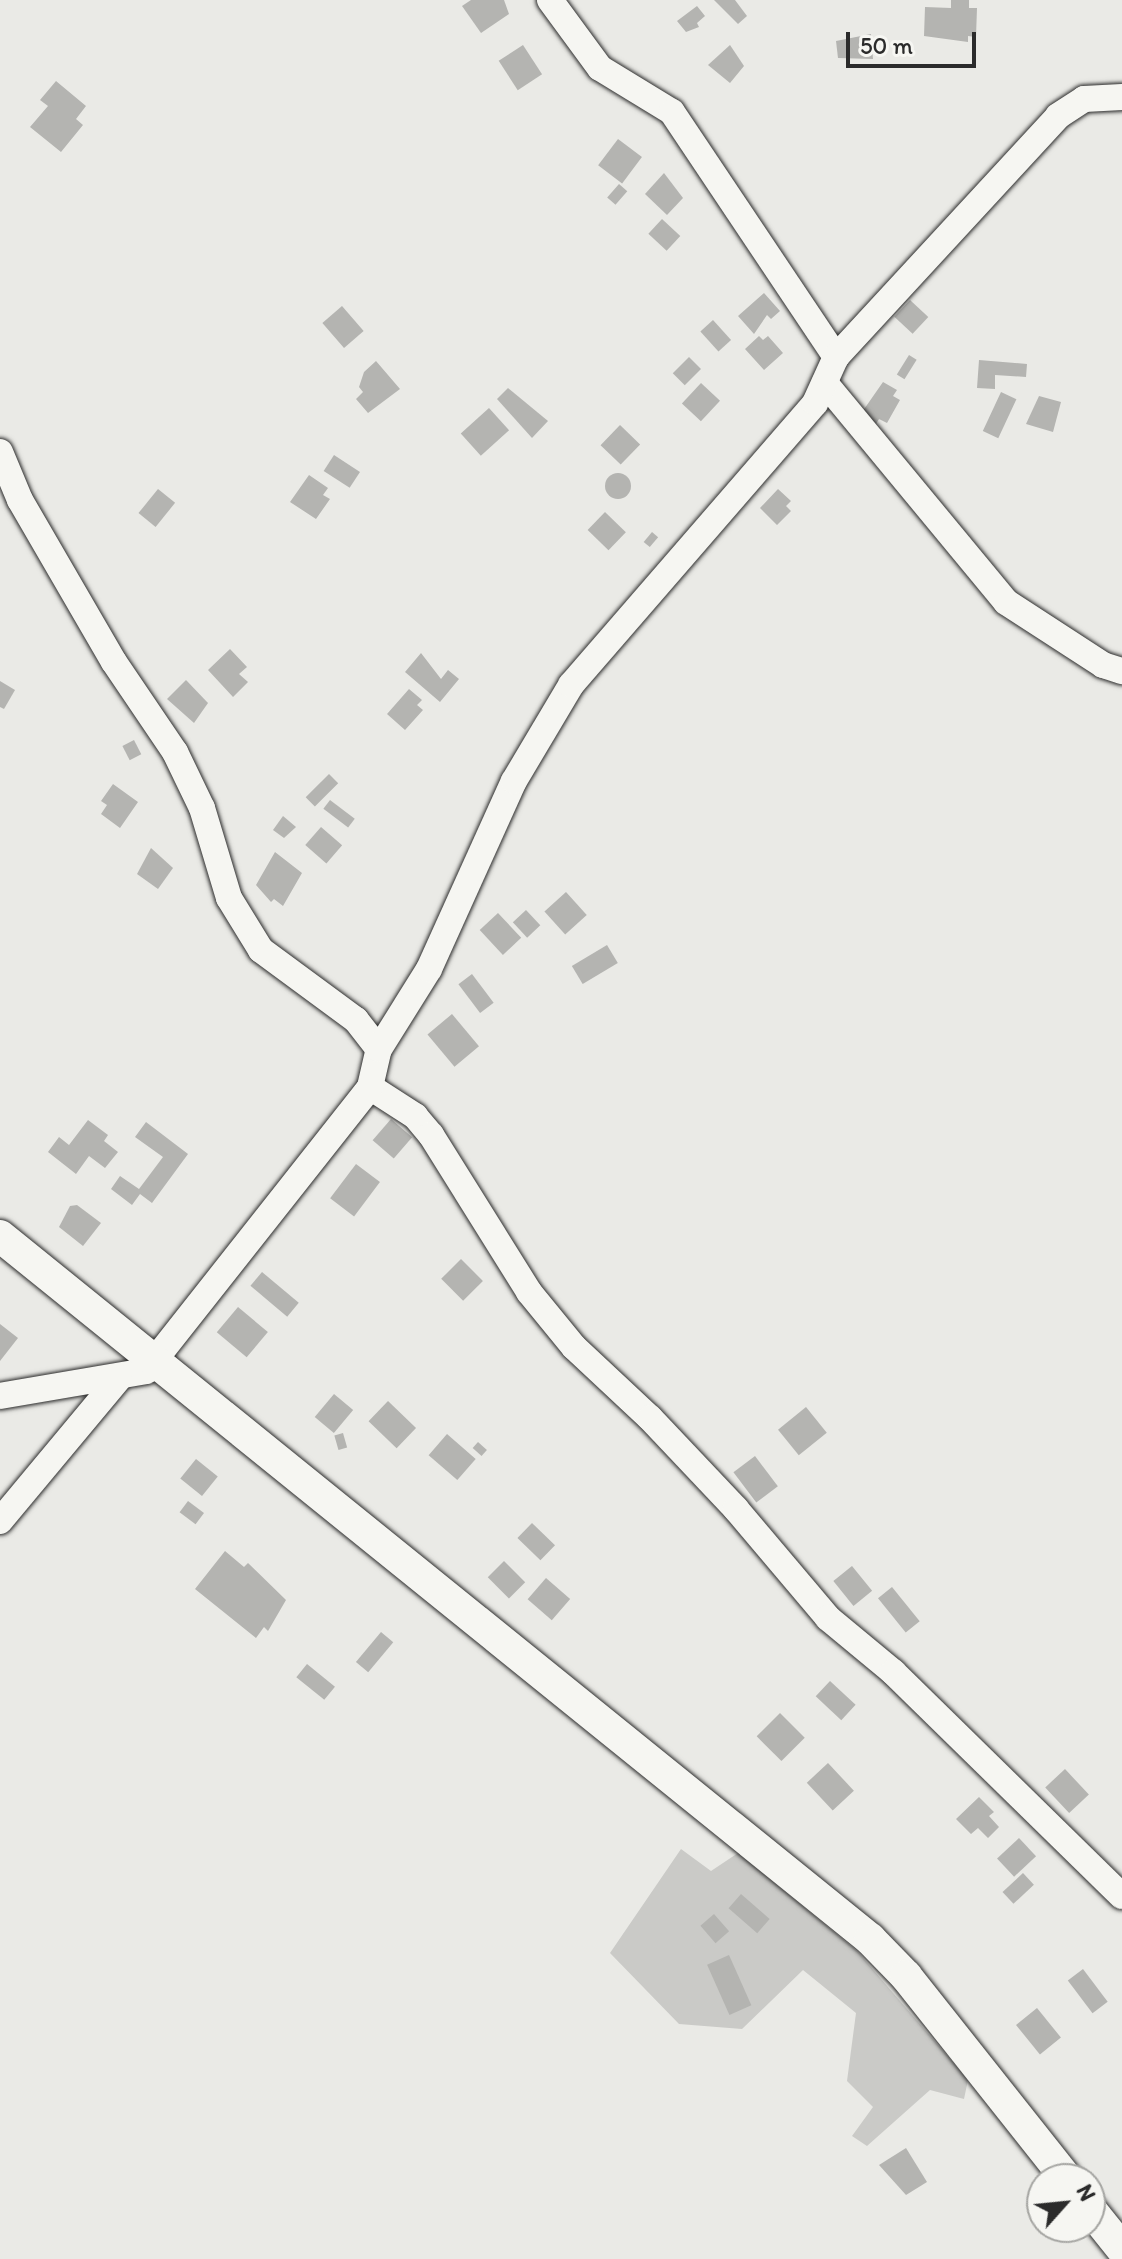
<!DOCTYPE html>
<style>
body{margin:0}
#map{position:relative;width:1122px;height:2259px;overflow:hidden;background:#eaeae6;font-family:Itim,sans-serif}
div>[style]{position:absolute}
.green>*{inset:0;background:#cacac7}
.building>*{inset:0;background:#b4b4b1;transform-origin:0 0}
.round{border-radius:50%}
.roads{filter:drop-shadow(0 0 2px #2b2b2b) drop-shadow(0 0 2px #2b2b2b)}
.minor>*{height:26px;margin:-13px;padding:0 13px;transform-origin:13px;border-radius:13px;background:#f6f6f2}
.major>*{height:32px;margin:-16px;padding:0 16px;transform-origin:16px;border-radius:16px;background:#f6f6f2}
span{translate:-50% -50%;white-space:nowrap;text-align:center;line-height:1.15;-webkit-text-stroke:6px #f6f6f2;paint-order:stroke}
.north{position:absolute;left:1026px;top:2163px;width:80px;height:80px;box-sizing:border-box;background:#f6f6f2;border:2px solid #a5a5a2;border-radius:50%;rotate:63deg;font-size:22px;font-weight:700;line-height:32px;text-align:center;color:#2b2b2b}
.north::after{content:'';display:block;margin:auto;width:28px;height:36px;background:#2b2b2b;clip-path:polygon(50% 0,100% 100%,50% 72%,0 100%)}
.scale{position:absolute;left:846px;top:32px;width:130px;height:36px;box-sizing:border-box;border:4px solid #2b2b2b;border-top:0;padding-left:10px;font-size:24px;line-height:28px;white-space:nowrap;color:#2b2b2b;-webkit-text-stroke:6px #f6f6f2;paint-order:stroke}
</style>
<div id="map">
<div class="green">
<div style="clip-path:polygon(681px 1849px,711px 1871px,738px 1853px,857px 1951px,968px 2080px,964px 2099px,930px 2090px,867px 2146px,852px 2136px,873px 2107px,847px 2081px,856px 2013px,803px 1970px,742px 2029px,679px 2024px,610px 1953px)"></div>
</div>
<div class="building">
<div style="clip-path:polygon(471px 0,504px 0,509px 14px,481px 33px,462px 6px)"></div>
<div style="clip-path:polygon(714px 0,735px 0,747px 16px,738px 24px)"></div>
<div style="clip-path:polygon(951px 0,969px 0,969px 8px,977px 8px,976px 37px,968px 36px,968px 42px,924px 36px,925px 7px,951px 8px)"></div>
<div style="clip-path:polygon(697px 6px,705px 16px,697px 23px,699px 27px,686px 32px,677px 21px)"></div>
<div style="clip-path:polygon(871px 34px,873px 59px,838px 58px,836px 41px)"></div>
<div style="left:523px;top:45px;width:35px;height:29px;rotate:57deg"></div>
<div style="clip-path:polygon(730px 45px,744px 66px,730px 83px,708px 65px)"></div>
<div style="clip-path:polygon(56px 81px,86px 106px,76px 119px,83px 125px,61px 152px,30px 127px,48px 106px,40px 100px)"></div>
<div style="left:618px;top:139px;width:30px;height:33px;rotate:37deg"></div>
<div style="clip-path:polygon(664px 173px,683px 198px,667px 215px,645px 194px)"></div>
<div style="left:619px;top:184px;width:11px;height:18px;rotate:41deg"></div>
<div style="left:662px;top:219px;width:25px;height:20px;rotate:43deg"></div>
<div style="clip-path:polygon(764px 293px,780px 311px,771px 319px,767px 315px,754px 334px,738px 316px)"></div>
<div style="left:910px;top:300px;width:25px;height:23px;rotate:43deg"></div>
<div style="left:342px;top:306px;width:33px;height:26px;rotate:49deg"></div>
<div style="left:713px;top:320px;width:27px;height:17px;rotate:48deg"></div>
<div style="clip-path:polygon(759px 336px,763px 340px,768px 336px,783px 353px,764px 370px,745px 349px)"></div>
<div style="left:909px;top:355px;width:9px;height:23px;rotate:32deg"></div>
<div style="left:689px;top:357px;width:17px;height:23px;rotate:45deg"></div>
<div style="clip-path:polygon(979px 360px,1027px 364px,1026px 377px,995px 375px,995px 389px,977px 388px)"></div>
<div style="clip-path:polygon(376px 361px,400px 389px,368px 413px,356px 399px,363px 392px,359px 387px,364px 372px)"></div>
<div style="clip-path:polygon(883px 382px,897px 390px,893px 396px,900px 400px,887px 423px,879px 419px,876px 424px,860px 415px)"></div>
<div style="left:701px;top:383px;width:26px;height:28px;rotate:43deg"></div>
<div style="clip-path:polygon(508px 388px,548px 421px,532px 438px,497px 399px)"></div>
<div style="left:1001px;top:392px;width:17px;height:43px;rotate:25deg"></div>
<div style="clip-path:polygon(1039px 396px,1061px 402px,1053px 432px,1026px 424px)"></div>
<div style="left:489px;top:408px;width:30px;height:38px;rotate:48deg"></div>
<div style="left:620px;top:425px;width:28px;height:28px;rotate:44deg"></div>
<div style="left:334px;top:455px;width:31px;height:19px;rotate:33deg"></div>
<div class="round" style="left:605px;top:473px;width:26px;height:26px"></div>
<div style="clip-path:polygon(309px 475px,328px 488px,323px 495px,330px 499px,316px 519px,290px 502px)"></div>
<div style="left:158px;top:489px;width:22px;height:31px;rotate:39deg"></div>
<div style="clip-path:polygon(778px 489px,791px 501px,786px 506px,791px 511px,777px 525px,760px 508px)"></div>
<div style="left:605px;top:512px;width:29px;height:25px;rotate:44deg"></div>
<div style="left:652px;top:532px;width:8px;height:13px;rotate:40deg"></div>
<div style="clip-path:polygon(230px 649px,247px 667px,239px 674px,248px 682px,233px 697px,208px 670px)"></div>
<div style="clip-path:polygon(421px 653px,441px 679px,448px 670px,459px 679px,440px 702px,405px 672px)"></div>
<div style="clip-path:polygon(186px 680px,208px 703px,194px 723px,167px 699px)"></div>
<div style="clip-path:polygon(0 681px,15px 690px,4px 709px,0 707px)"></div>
<div style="clip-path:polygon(409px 689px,422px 700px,417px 705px,423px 710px,405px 730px,387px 714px)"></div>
<div style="left:134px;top:740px;width:16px;height:13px;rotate:63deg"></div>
<div style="left:329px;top:774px;width:13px;height:33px;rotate:45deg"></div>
<div style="clip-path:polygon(113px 784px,138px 802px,120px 828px,101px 814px,107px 805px,101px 801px)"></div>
<div style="left:330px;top:800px;width:31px;height:11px;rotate:37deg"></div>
<div style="clip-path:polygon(283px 816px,296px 827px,284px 838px,273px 830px)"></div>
<div style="left:321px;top:827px;width:28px;height:24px;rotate:41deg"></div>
<div style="clip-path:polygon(151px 848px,173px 868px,158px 889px,137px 874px)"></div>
<div style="clip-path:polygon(275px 852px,302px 873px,283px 906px,274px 899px,271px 902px,256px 885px)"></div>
<div style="left:566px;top:892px;width:31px;height:29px;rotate:48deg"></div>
<div style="left:526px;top:910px;width:21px;height:18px;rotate:47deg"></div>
<div style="left:498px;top:913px;width:34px;height:25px;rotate:47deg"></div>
<div style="left:607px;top:945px;width:21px;height:41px;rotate:59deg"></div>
<div style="left:472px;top:974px;width:36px;height:17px;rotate:53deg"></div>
<div style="left:452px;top:1014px;width:42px;height:32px;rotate:50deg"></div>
<div style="left:391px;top:1119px;width:28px;height:28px;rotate:41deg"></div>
<div style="clip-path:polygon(88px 1120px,108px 1135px,104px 1141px,118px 1152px,105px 1168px,89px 1156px,76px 1174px,48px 1152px,59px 1137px,69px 1145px)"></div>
<div style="clip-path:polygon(146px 1122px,188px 1154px,152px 1203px,140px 1194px,132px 1205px,111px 1189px,120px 1176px,139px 1189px,163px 1157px,135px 1137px)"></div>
<div style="left:356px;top:1164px;width:30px;height:43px;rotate:37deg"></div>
<div style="clip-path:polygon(77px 1205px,101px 1223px,83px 1246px,59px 1227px,70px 1206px)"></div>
<div style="left:461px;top:1259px;width:31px;height:28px;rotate:45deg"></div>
<div style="left:262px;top:1272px;width:48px;height:18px;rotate:40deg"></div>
<div style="left:238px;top:1307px;width:39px;height:33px;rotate:40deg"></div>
<div style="clip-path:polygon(0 1324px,18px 1338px,0 1361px)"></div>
<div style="left:334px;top:1394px;width:25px;height:30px;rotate:40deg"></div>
<div style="left:388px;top:1401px;width:39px;height:28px;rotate:44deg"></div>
<div style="left:806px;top:1407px;width:33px;height:36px;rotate:51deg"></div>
<div style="left:343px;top:1433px;width:15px;height:9px;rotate:74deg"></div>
<div style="left:447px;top:1434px;width:38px;height:28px;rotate:41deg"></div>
<div style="left:478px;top:1442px;width:12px;height:8px;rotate:42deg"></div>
<div style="left:755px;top:1456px;width:38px;height:27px;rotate:53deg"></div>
<div style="left:196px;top:1459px;width:28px;height:25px;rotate:39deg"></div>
<div style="left:188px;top:1501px;width:20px;height:14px;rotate:37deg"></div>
<div style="left:532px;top:1523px;width:32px;height:21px;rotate:44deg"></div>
<div style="clip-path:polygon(225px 1551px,244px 1567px,248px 1563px,286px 1600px,268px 1631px,264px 1627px,256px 1638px,195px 1589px)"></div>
<div style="left:504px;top:1561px;width:30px;height:23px;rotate:45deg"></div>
<div style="left:852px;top:1566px;width:32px;height:24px;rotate:51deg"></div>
<div style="left:546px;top:1578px;width:32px;height:28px;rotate:41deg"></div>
<div style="left:892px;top:1587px;width:44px;height:18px;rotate:51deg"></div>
<div style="left:381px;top:1632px;width:16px;height:39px;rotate:40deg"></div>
<div style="left:307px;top:1664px;width:36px;height:17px;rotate:39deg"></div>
<div style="left:830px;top:1681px;width:35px;height:21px;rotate:43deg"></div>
<div style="left:780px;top:1713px;width:35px;height:33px;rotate:45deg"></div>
<div style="left:828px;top:1763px;width:38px;height:29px;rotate:47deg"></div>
<div style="left:1065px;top:1769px;width:35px;height:27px;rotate:47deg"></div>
<div style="clip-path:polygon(979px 1797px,994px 1812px,989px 1816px,999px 1827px,988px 1838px,978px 1828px,971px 1834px,956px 1819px)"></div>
<div style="left:1019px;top:1838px;width:25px;height:30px;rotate:47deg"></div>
<div style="left:1023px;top:1873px;width:16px;height:28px;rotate:47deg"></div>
<div style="left:741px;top:1894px;width:38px;height:19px;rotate:41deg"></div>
<div style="left:714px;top:1914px;width:23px;height:18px;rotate:49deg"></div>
<div style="left:729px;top:1955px;width:55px;height:24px;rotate:66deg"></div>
<div style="left:1083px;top:1969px;width:41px;height:19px;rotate:53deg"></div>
<div style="left:1037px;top:2008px;width:38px;height:27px;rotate:51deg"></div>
<div style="clip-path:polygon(906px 2148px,927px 2182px,906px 2195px,879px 2165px)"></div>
</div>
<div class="roads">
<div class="minor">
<div style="left:550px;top:0;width:84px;rotate:53.7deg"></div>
<div style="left:600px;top:68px;width:84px;rotate:31.4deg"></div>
<div style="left:672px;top:112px;width:295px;rotate:56.2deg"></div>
<div style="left:825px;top:383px;width:284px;rotate:50.4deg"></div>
<div style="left:1006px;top:602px;width:116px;rotate:33deg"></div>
<div style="left:1103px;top:665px;width:20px;rotate:18deg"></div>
<div style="left:0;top:452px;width:52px;rotate:67.4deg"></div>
<div style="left:20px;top:500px;width:187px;rotate:59.9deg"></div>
<div style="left:114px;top:662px;width:109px;rotate:55.9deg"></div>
<div style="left:175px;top:752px;width:62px;rotate:64.3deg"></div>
<div style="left:202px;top:808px;width:94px;rotate:73.3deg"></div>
<div style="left:229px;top:898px;width:61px;rotate:58.4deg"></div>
<div style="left:261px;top:950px;width:118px;rotate:36.4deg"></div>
<div style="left:356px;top:1020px;width:37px;rotate:52deg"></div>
<div style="left:370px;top:1087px;width:54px;rotate:32.8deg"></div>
<div style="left:415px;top:1116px;width:25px;rotate:50deg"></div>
<div style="left:431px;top:1135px;width:185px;rotate:58deg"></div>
<div style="left:529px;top:1292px;width:71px;rotate:50.7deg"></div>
<div style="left:574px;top:1347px;width:104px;rotate:43.1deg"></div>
<div style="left:650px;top:1418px;width:125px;rotate:46.6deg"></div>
<div style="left:736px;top:1509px;width:143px;rotate:49.8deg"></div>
<div style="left:828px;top:1618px;width:85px;rotate:39.7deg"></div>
<div style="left:893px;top:1672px;width:320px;rotate:44.4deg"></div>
<div style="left:0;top:1396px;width:148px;rotate:-9.7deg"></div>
<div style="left:146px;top:1371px;width:362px;rotate:-51.7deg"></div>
<div style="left:370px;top:1087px;width:39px;rotate:-77deg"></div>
<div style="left:379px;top:1049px;width:94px;rotate:-58deg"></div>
<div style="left:429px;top:969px;width:206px;rotate:-65.7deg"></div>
<div style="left:514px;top:781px;width:112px;rotate:-59.3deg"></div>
<div style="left:571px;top:685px;width:373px;rotate:-49.1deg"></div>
<div style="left:815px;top:403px;width:51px;rotate:-65.5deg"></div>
<div style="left:836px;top:357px;width:328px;rotate:-47.3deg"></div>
<div style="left:1058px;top:116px;width:31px;rotate:-33deg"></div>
<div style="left:1084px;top:99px;width:38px;rotate:-3deg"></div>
<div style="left:0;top:1521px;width:186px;rotate:-50.2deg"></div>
</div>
<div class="major">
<div style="left:0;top:1236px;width:1119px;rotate:38.94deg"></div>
<div style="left:870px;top:1939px;width:52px;rotate:45.8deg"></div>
<div style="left:906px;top:1976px;width:259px;rotate:51.6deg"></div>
<div style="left:1090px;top:2209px;width:51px;rotate:51.3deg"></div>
</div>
</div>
<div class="north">N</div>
<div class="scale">50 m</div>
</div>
